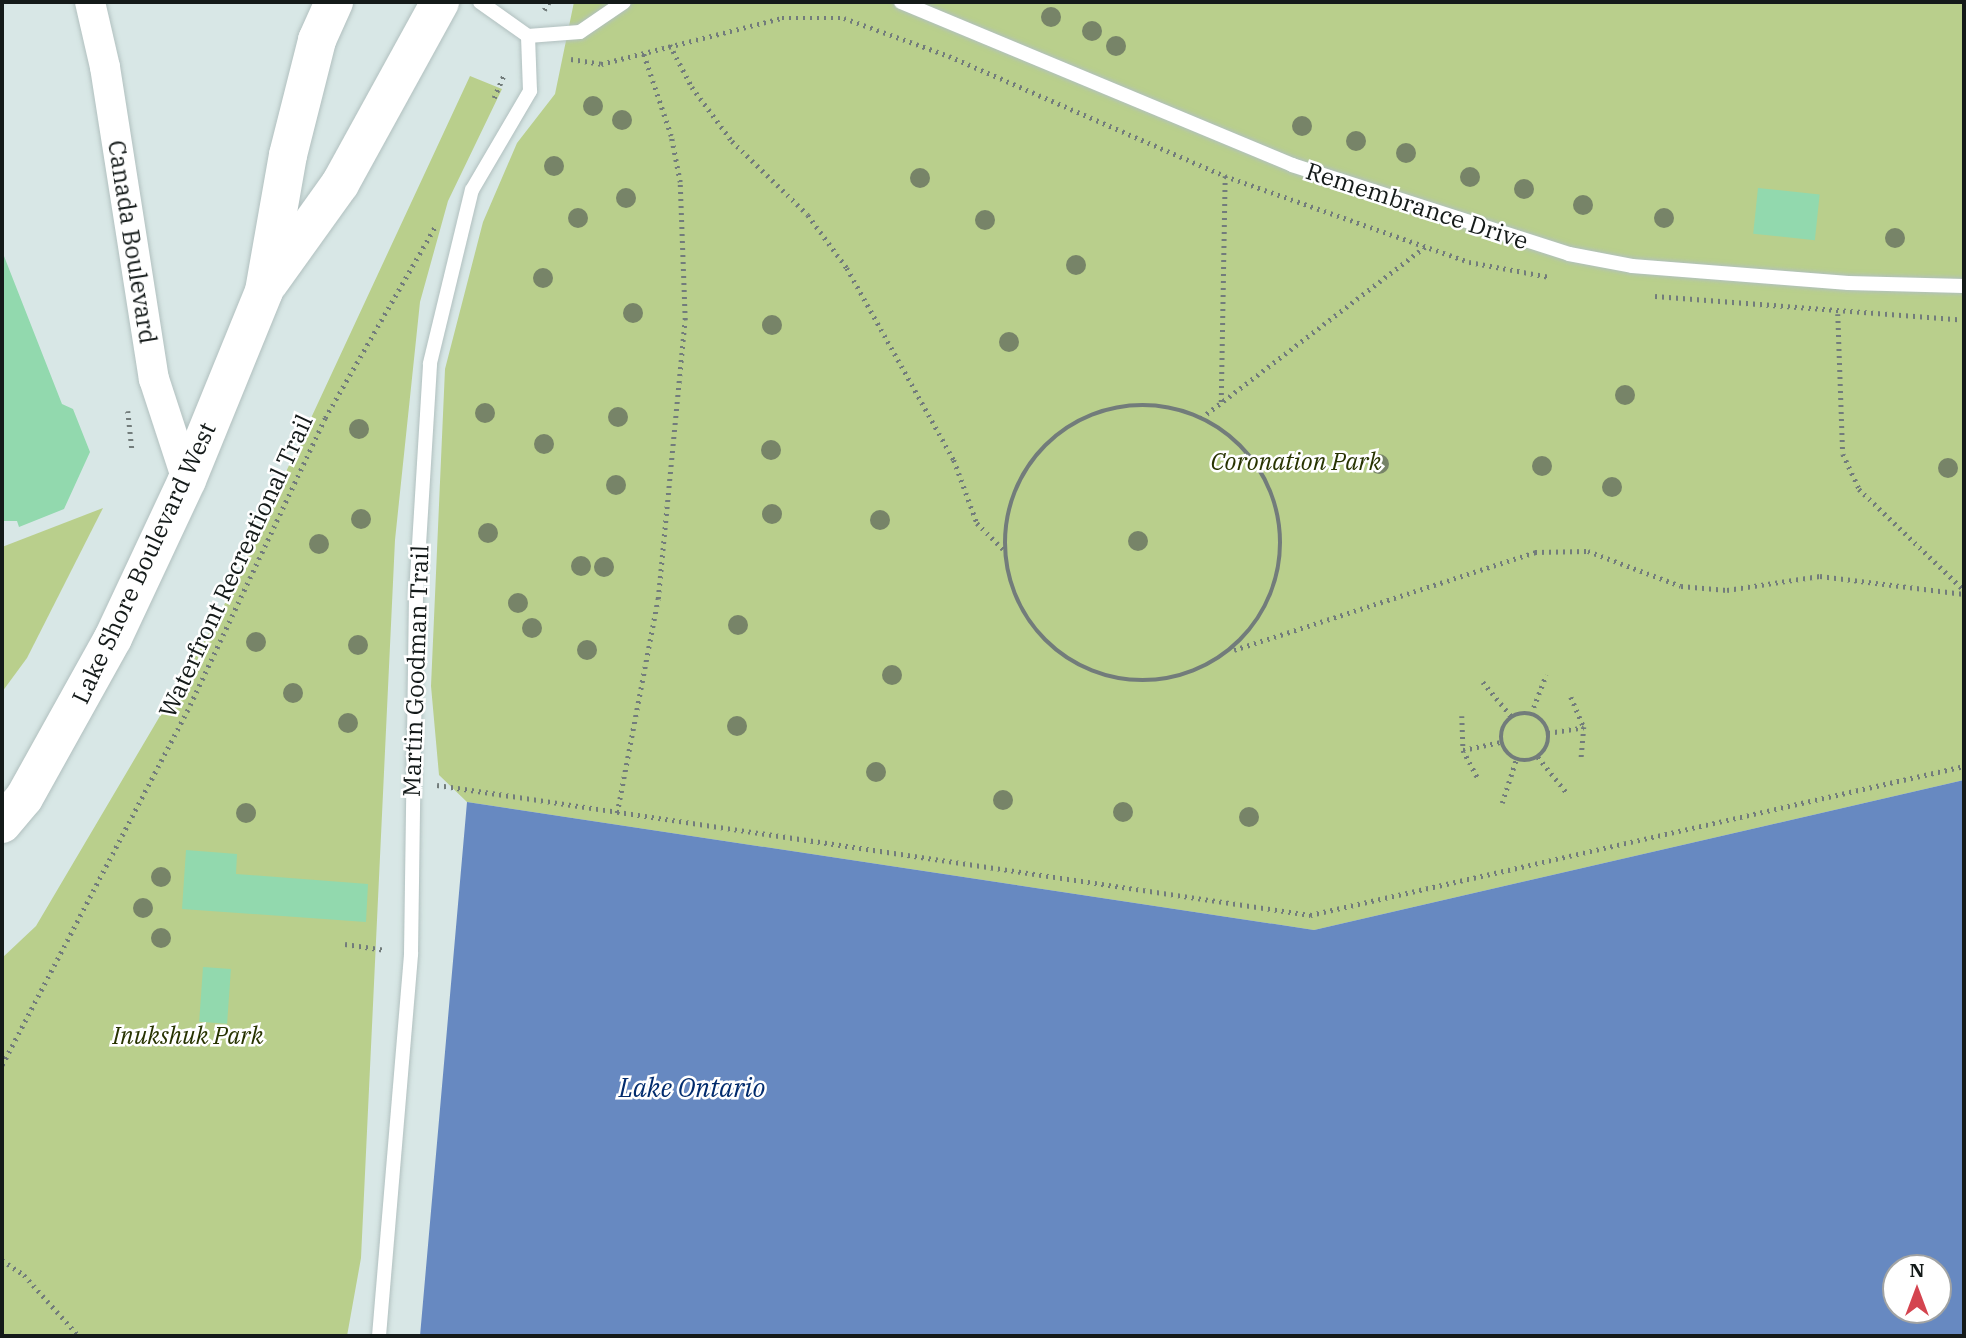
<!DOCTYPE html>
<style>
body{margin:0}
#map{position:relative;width:1966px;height:1338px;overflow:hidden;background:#d8e7e6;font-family:"IBM Plex Serif",serif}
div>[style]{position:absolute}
.green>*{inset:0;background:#b9cf8c}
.water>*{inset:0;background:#6789c1}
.building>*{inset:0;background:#92d9ae;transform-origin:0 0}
.path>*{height:4.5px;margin-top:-2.25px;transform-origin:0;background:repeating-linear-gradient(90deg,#727c7b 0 2px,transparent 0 7px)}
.path>.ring{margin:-2.25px;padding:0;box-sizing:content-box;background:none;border:4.5px solid #727c7b;border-radius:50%}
.roads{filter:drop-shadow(0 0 2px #b1c0bf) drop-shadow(0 0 2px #b1c0bf)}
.service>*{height:14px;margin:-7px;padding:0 7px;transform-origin:7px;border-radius:7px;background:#fff}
.minor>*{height:30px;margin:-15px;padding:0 15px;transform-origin:15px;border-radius:15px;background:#fff}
.trunk>*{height:38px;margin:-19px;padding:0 19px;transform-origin:19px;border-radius:19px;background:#fff}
.trees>*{width:20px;height:20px;margin:-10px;border-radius:50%;background:#778468}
span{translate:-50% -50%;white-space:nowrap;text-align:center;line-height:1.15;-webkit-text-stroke:5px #fff;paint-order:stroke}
.street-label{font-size:24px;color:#141a19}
.park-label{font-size:24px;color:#273300;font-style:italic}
.water-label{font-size:26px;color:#012b6d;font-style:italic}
.frame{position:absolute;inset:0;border:4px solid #141a19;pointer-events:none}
.north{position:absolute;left:1882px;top:1254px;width:70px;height:70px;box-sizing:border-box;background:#fff;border:2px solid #a1a3a3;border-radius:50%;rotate:0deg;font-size:19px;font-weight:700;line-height:28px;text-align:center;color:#141a19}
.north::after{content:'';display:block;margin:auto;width:24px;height:32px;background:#d4444f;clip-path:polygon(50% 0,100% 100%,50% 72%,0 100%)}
</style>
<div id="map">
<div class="green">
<div style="clip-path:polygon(574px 2px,1964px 2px,1964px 780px,1314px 930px,467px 802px,439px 775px,431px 686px,445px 369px,483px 222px,517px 143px,555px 94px)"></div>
<div style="clip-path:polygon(470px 76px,502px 89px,448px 201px,420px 302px,395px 540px,361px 1258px,347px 1336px,2px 1336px,2px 958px,36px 926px,219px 616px)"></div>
<div style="clip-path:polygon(103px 508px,27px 658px,2px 692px,2px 547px)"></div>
</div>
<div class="water">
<div style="clip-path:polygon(evenodd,1964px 780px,1964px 1336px,420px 1336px,467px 802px,1314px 930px,1964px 780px,1896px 1268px,1938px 1268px,1938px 1310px,1896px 1310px,1896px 1268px)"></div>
</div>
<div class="building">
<div style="left:1758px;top:188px;width:62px;height:46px;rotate:6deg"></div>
<div style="clip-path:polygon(2px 251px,62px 404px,73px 409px,90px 452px,64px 509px,19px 527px,17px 521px,2px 521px)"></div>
<div style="clip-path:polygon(186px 850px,237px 854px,236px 874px,368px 884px,366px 922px,182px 909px)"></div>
<div style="left:203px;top:967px;width:28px;height:55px;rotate:4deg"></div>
</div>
<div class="path">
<div style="left:544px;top:10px;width:9px;rotate:-58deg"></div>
<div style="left:670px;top:45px;width:47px;rotate:62.4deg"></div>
<div style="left:692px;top:87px;width:67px;rotate:53.5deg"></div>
<div style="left:732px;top:141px;width:106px;rotate:44.2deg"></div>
<div style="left:808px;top:215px;width:66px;rotate:53.7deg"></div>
<div style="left:847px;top:268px;width:220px;rotate:60.9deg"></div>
<div style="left:954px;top:460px;width:67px;rotate:69.9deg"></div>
<div style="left:977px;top:523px;width:37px;rotate:45deg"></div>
<div style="left:571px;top:59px;width:30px;rotate:9deg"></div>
<div style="left:601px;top:64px;width:187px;rotate:-14.3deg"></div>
<div style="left:782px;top:18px;width:62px"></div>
<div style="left:844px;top:18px;width:112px;rotate:19.9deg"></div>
<div style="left:949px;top:56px;width:301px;rotate:23.5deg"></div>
<div style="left:1225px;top:176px;width:259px;rotate:19.4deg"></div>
<div style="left:1469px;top:262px;width:82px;rotate:10.5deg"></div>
<div style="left:494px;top:98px;width:26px;rotate:-67deg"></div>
<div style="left:1655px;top:296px;width:310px;rotate:4.4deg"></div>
<div style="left:1838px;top:314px;width:140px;rotate:88deg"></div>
<div style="left:1843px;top:454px;width:38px;rotate:65deg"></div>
<div style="left:1859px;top:489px;width:146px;rotate:43.9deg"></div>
<div style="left:1221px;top:402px;width:226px;rotate:-89deg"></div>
<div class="ring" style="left:1005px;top:405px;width:271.5px;height:271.5px"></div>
<div style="left:128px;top:411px;width:38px;rotate:84deg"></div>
<div style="left:1201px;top:418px;width:282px;rotate:-37.4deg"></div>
<div style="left:1234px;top:650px;width:317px;rotate:-18deg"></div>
<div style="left:1535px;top:552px;width:53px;rotate:-1.1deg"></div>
<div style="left:1588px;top:551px;width:99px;rotate:20.6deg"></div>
<div style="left:1681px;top:586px;width:46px;rotate:5deg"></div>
<div style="left:1727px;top:590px;width:94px;rotate:-8.6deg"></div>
<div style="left:1820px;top:576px;width:145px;rotate:7.1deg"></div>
<div style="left:1483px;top:682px;width:45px;rotate:50.4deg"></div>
<div style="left:1571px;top:697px;width:33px;rotate:67deg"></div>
<div style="left:1584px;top:727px;width:33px;rotate:95deg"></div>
<div class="ring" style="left:1501px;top:713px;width:43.5px;height:43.5px"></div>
<div style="left:1531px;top:714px;width:42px;rotate:-69deg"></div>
<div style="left:1462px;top:716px;width:34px;rotate:88deg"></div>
<div style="left:1463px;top:750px;width:32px;rotate:62deg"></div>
<div style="left:1548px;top:733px;width:36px;rotate:-9deg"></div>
<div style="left:1463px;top:750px;width:39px;rotate:-12deg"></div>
<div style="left:1538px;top:757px;width:46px;rotate:51.1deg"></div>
<div style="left:437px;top:785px;width:883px;rotate:8.47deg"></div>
<div style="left:1310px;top:915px;width:671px;rotate:-12.83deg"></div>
<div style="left:1502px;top:803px;width:45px;rotate:-72deg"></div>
<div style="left:617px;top:813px;width:218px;rotate:-79.2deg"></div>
<div style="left:658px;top:599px;width:280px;rotate:-84.5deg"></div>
<div style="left:685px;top:320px;width:138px;rotate:-92.1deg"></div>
<div style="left:680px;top:182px;width:47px;rotate:-101.1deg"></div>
<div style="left:671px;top:136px;width:88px;rotate:-108.6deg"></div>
<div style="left:345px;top:944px;width:41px;rotate:8.3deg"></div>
<div style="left:2px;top:1065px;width:406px;rotate:-62.4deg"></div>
<div style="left:190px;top:705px;width:317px;rotate:-64.8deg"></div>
<div style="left:325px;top:418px;width:220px;rotate:-60.1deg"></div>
<div style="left:2px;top:1260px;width:27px;rotate:34deg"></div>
<div style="left:24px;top:1275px;width:82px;rotate:48deg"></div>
</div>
<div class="roads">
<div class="service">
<div style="left:480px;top:2px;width:59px;rotate:35.3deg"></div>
<div style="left:528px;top:36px;width:52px;rotate:-4.4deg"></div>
<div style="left:580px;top:32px;width:53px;rotate:-34.3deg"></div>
<div style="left:901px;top:2px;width:424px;rotate:22.6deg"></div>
<div style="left:1292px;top:165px;width:291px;rotate:17.8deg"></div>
<div style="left:1569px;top:254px;width:64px;rotate:10.8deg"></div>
<div style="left:1632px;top:266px;width:217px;rotate:4.5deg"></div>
<div style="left:1848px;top:283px;width:116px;rotate:1.5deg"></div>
<div style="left:379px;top:1336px;width:383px;rotate:-85.2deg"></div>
<div style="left:411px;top:954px;width:360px;rotate:-89.2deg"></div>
<div style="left:416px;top:594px;width:231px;rotate:-86.5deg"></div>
<div style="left:430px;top:363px;width:178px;rotate:-76.4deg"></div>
<div style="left:472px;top:190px;width:115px;rotate:-59.6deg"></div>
<div style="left:530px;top:91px;width:55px;rotate:-92.1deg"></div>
</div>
<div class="minor">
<div style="left:90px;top:2px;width:67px;rotate:77deg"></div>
<div style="left:105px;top:67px;width:316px;rotate:81.1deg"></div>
<div style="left:154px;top:379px;width:106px;rotate:71.9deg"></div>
</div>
<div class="trunk">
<div style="left:269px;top:283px;width:122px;rotate:-54.4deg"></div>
<div style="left:340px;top:184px;width:208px;rotate:-61.2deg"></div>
<div style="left:2px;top:824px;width:34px;rotate:-50deg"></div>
<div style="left:24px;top:798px;width:183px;rotate:-60.9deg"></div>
<div style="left:113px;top:638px;width:174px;rotate:-64.9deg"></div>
<div style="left:187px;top:480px;width:204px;rotate:-67.8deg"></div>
<div style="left:264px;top:291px;width:138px;rotate:-80deg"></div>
<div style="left:288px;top:155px;width:119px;rotate:-75.8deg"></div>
<div style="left:317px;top:40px;width:42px;rotate:-65.9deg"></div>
</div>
</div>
<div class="trees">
<div style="left:1051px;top:17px"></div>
<div style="left:1092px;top:31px"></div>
<div style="left:1116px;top:46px"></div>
<div style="left:593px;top:106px"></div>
<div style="left:622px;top:120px"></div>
<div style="left:1302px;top:126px"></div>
<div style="left:1356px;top:141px"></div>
<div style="left:1406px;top:153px"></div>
<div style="left:554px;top:166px"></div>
<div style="left:1470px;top:177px"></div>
<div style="left:920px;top:178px"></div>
<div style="left:1524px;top:189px"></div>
<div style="left:626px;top:198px"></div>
<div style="left:1583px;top:205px"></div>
<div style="left:578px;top:218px"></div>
<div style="left:1664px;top:218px"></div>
<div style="left:985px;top:220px"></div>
<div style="left:1895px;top:238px"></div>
<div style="left:1076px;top:265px"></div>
<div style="left:543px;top:278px"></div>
<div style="left:633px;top:313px"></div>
<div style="left:772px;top:325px"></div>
<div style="left:1009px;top:342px"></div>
<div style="left:1625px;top:395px"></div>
<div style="left:485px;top:413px"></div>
<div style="left:618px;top:417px"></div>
<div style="left:359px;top:429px"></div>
<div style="left:544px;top:444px"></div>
<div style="left:771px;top:450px"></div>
<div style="left:1379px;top:464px"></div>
<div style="left:1542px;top:466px"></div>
<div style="left:1948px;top:468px"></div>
<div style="left:616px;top:485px"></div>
<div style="left:1612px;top:487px"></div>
<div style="left:772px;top:514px"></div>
<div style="left:361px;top:519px"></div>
<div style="left:880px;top:520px"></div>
<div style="left:488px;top:533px"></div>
<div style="left:1138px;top:541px"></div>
<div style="left:319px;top:544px"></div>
<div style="left:581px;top:566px"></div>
<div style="left:604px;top:567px"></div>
<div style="left:518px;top:603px"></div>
<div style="left:738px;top:625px"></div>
<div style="left:532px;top:628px"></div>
<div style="left:256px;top:642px"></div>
<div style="left:358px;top:645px"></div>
<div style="left:587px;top:650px"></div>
<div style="left:892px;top:675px"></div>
<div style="left:293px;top:693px"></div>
<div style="left:348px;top:723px"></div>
<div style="left:737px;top:726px"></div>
<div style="left:876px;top:772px"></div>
<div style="left:1003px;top:800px"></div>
<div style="left:1123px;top:812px"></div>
<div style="left:246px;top:813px"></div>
<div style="left:1249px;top:817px"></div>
<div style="left:161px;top:877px"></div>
<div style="left:143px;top:908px"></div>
<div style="left:161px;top:938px"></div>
</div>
<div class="street-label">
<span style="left:1417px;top:206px;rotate:18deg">Remembrance Drive</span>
<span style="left:132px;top:242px;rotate:81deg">Canada Boulevard</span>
<span style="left:144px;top:563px;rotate:-65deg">Lake Shore Boulevard West</span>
<span style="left:236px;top:566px;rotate:-65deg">Waterfront Recreational Trail</span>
<span style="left:416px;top:671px;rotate:-88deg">Martin Goodman Trail</span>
</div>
<div class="park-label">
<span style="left:1296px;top:462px">Coronation Park</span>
<span style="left:188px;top:1036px">Inukshuk Park</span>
</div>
<div class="water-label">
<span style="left:692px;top:1088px">Lake Ontario</span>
</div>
<div class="frame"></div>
<div class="north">N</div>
</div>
